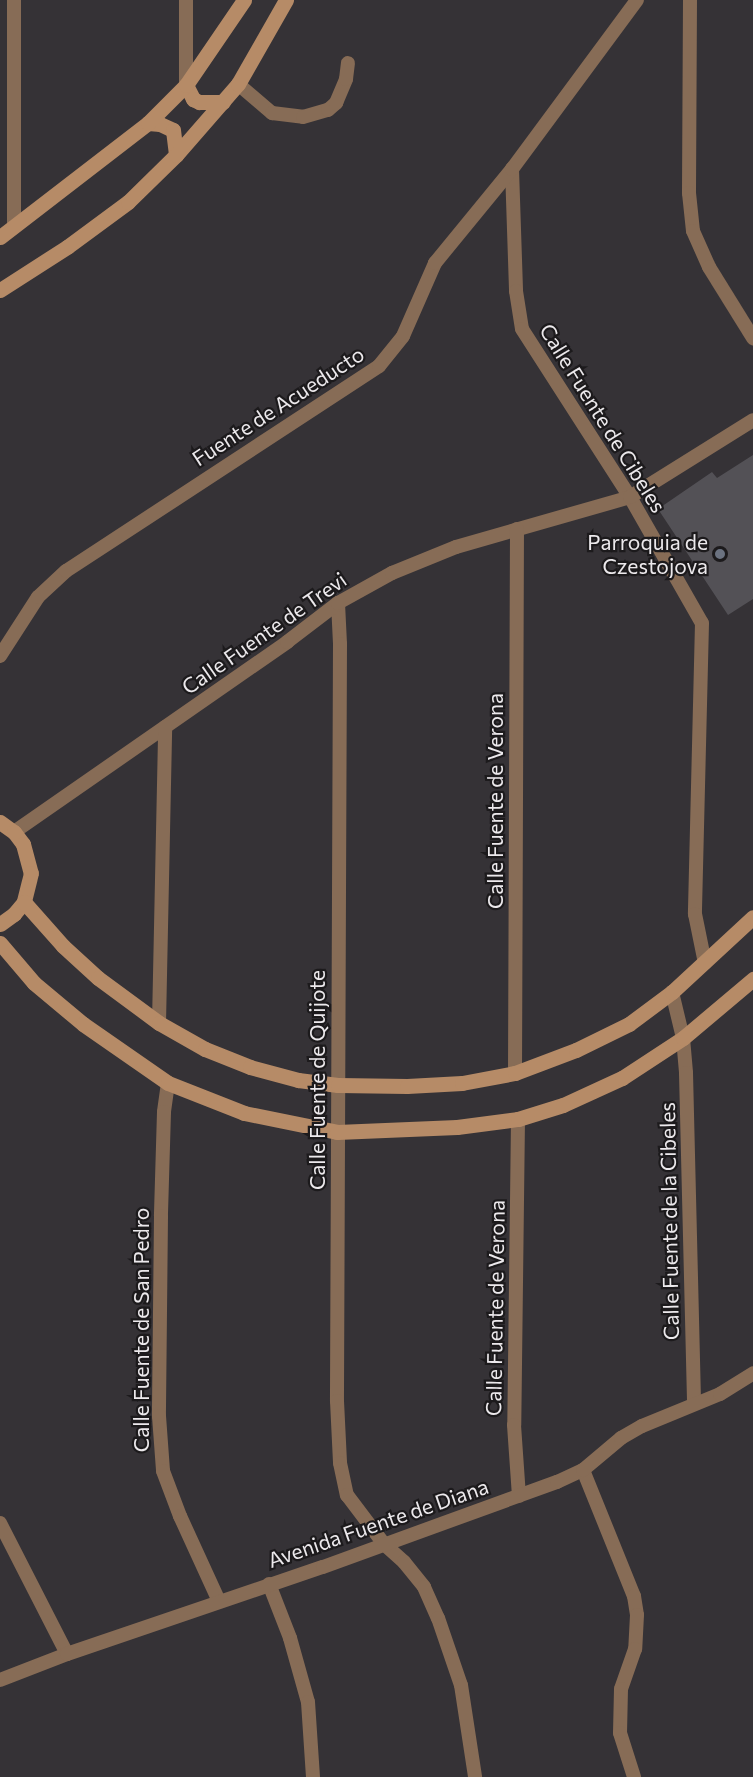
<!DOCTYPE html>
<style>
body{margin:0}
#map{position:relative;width:753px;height:1777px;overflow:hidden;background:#353236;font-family:Commissioner,sans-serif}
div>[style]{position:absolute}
.building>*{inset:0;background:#535156}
.street>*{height:14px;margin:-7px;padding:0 7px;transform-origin:7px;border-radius:7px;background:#876c56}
.secondary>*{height:15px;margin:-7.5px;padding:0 7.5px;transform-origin:7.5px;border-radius:7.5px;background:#b68b67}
.dots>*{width:16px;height:16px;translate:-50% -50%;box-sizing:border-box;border:3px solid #1c1a1c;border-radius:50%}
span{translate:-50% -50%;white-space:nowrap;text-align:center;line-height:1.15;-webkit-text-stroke:4.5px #1c1a1c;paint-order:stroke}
.street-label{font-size:21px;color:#ece9ec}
.poi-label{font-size:21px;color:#ece9ec}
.right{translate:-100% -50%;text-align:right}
</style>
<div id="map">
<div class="building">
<div style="clip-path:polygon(753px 455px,753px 599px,728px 615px,658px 509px,712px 472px,717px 478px)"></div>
</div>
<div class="street">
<div style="left:14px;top:0;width:227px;rotate:90deg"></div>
<div style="left:690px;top:0;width:193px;rotate:90.3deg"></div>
<div style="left:689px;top:193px;width:38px;rotate:84deg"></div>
<div style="left:693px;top:231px;width:39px;rotate:66deg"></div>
<div style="left:709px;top:267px;width:84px;rotate:58.2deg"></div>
<div style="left:238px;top:84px;width:45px;rotate:40.5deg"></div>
<div style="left:272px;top:113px;width:31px;rotate:7deg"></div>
<div style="left:303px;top:117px;width:26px;rotate:-16deg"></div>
<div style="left:328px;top:110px;width:11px;rotate:-41deg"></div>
<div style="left:336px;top:103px;width:26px;rotate:-67deg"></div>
<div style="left:346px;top:79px;width:16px;rotate:-83deg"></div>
<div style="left:186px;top:85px;width:85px;rotate:-90deg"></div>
<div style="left:512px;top:169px;width:122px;rotate:88.1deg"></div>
<div style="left:516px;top:291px;width:38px;rotate:81deg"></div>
<div style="left:522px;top:329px;width:200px;rotate:57.3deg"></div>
<div style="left:630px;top:497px;width:145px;rotate:60.3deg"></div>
<div style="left:702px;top:623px;width:291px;rotate:91.4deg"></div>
<div style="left:695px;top:914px;width:50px;rotate:78.5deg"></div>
<div style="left:338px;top:603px;width:41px;rotate:87.2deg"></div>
<div style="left:340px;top:644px;width:757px;rotate:90.23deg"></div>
<div style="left:337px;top:1401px;width:62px;rotate:87.2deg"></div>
<div style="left:340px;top:1463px;width:33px;rotate:78deg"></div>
<div style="left:347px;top:1495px;width:61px;rotate:52.9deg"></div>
<div style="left:384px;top:1544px;width:27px;rotate:42deg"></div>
<div style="left:404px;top:1562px;width:32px;rotate:51deg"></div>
<div style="left:424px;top:1587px;width:34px;rotate:66deg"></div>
<div style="left:438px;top:1618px;width:71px;rotate:71.1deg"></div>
<div style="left:461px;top:1685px;width:93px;rotate:81.3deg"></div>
<div style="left:0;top:656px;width:70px;rotate:-57.2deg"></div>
<div style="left:38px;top:597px;width:38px;rotate:-43deg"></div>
<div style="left:66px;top:571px;width:374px;rotate:-33.2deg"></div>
<div style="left:379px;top:366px;width:38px;rotate:-51deg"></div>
<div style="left:403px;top:336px;width:80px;rotate:-66.3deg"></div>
<div style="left:435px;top:263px;width:122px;rotate:-50.7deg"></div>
<div style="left:512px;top:169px;width:210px;rotate:-53.5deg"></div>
<div style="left:14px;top:832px;width:333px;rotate:-34.8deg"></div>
<div style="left:287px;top:642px;width:64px;rotate:-37.4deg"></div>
<div style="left:338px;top:603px;width:62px;rotate:-29.1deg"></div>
<div style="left:392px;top:573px;width:69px;rotate:-22.1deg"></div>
<div style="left:456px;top:547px;width:181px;rotate:-16deg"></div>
<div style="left:630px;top:497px;width:145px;rotate:-32deg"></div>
<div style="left:672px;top:992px;width:47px;rotate:76.6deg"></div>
<div style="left:683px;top:1038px;width:35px;rotate:85deg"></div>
<div style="left:686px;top:1073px;width:331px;rotate:88.6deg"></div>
<div style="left:159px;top:1023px;width:296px;rotate:-88.8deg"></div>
<div style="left:515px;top:1073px;width:544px;rotate:-89.79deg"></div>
<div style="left:168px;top:1083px;width:29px;rotate:98deg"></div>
<div style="left:164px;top:1112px;width:104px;rotate:91.7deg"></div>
<div style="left:161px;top:1216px;width:200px;rotate:90.6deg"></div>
<div style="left:159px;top:1416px;width:55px;rotate:85.8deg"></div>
<div style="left:163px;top:1471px;width:48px;rotate:69.3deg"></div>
<div style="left:180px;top:1516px;width:94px;rotate:65.4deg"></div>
<div style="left:518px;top:1119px;width:306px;rotate:90.7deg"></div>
<div style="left:514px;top:1425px;width:71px;rotate:86deg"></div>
<div style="left:583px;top:1470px;width:136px;rotate:68deg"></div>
<div style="left:634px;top:1596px;width:19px;rotate:81deg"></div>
<div style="left:637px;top:1615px;width:34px;rotate:93deg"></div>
<div style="left:635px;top:1649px;width:42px;rotate:109.3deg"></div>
<div style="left:621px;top:1689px;width:44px;rotate:91.3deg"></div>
<div style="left:620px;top:1733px;width:46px;rotate:72.3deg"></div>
<div style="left:0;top:1523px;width:147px;rotate:62.9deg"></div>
<div style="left:269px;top:1584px;width:58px;rotate:68.7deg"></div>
<div style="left:290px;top:1638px;width:66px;rotate:74.3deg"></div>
<div style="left:308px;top:1702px;width:75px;rotate:86.2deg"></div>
<div style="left:0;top:1680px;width:72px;rotate:-21.2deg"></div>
<div style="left:67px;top:1654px;width:270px;rotate:-18.8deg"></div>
<div style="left:323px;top:1567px;width:249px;rotate:-20deg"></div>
<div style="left:557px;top:1482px;width:29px;rotate:-25deg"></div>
<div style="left:583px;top:1470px;width:50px;rotate:-40.1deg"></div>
<div style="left:621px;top:1438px;width:24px;rotate:-30deg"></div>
<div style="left:642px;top:1426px;width:84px;rotate:-22.3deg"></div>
<div style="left:720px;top:1394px;width:39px;rotate:-32deg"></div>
</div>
<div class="secondary">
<div style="left:186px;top:85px;width:16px;rotate:63deg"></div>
<div style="left:193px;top:99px;width:7px;rotate:27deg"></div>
<div style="left:199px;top:102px;width:24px"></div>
<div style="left:148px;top:123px;width:12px;rotate:5deg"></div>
<div style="left:160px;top:124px;width:14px;rotate:25deg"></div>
<div style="left:173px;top:130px;width:25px;rotate:83deg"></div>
<div style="left:0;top:237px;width:187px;rotate:-37.6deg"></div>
<div style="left:148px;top:123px;width:54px;rotate:-45deg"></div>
<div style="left:186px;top:85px;width:103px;rotate:-55.7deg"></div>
<div style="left:0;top:290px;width:80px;rotate:-32.7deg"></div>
<div style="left:67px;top:247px;width:76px;rotate:-36.4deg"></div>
<div style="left:128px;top:202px;width:67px;rotate:-44.4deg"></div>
<div style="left:176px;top:155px;width:94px;rotate:-48.9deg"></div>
<div style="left:238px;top:84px;width:97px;rotate:-60.3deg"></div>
<div style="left:0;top:822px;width:17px;rotate:36deg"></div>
<div style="left:14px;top:832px;width:15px;rotate:53deg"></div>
<div style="left:23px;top:844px;width:30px;rotate:75deg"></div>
<div style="left:31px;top:873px;width:30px;rotate:104deg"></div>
<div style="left:24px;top:902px;width:16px;rotate:130deg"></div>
<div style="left:14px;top:914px;width:17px;rotate:144deg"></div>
<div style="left:24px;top:902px;width:59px;rotate:48.4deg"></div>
<div style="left:63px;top:946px;width:47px;rotate:42.4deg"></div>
<div style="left:98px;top:978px;width:76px;rotate:36.4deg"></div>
<div style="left:159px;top:1023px;width:53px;rotate:29.5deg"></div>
<div style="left:205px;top:1049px;width:48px;rotate:21.8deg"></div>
<div style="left:250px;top:1067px;width:50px;rotate:15.2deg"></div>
<div style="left:298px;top:1080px;width:40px;rotate:7.1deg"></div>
<div style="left:338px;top:1085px;width:69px;rotate:0.8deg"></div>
<div style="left:407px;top:1086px;width:55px;rotate:-3.1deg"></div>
<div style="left:462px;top:1083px;width:54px;rotate:-10.7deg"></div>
<div style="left:515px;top:1073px;width:65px;rotate:-20.7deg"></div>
<div style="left:576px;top:1050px;width:59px;rotate:-26.1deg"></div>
<div style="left:629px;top:1024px;width:54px;rotate:-36.7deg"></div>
<div style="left:672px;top:992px;width:110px;rotate:-42.8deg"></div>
<div style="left:0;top:943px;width:52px;rotate:49.6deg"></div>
<div style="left:34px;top:983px;width:64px;rotate:39.9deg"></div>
<div style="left:83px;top:1024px;width:103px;rotate:34.8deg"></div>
<div style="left:168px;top:1083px;width:82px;rotate:21.5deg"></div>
<div style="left:244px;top:1113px;width:95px;rotate:11.5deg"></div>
<div style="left:337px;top:1132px;width:120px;rotate:-2.4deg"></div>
<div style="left:457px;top:1127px;width:62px;rotate:-7.5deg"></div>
<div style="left:518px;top:1119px;width:47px;rotate:-17.3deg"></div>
<div style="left:563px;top:1105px;width:65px;rotate:-24.6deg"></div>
<div style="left:622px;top:1078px;width:73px;rotate:-33.3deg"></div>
<div style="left:683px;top:1038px;width:92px;rotate:-40.1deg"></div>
</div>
<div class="dots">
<div style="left:720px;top:554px;background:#6b7280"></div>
</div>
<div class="street-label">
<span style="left:278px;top:406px;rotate:-33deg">Fuente de Acueducto</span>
<span style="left:603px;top:418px;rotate:58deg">Calle Fuente de Cibeles</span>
<span style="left:264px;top:633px;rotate:-35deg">Calle Fuente de Trevi</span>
<span style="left:495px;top:801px;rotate:-90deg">Calle Fuente de Verona</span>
<span style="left:317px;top:1080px;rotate:-90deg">Calle Fuente de Quijote</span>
<span style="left:669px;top:1221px;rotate:-91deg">Calle Fuente de la Cibeles</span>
<span style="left:495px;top:1308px;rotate:-89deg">Calle Fuente de Verona</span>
<span style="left:141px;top:1330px;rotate:-90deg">Calle Fuente de San Pedro</span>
<span style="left:378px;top:1523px;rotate:-19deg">Avenida Fuente de Diana</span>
</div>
<div class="poi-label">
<span class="right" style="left:708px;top:554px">Parroquia de<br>Czestojova</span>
</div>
</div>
